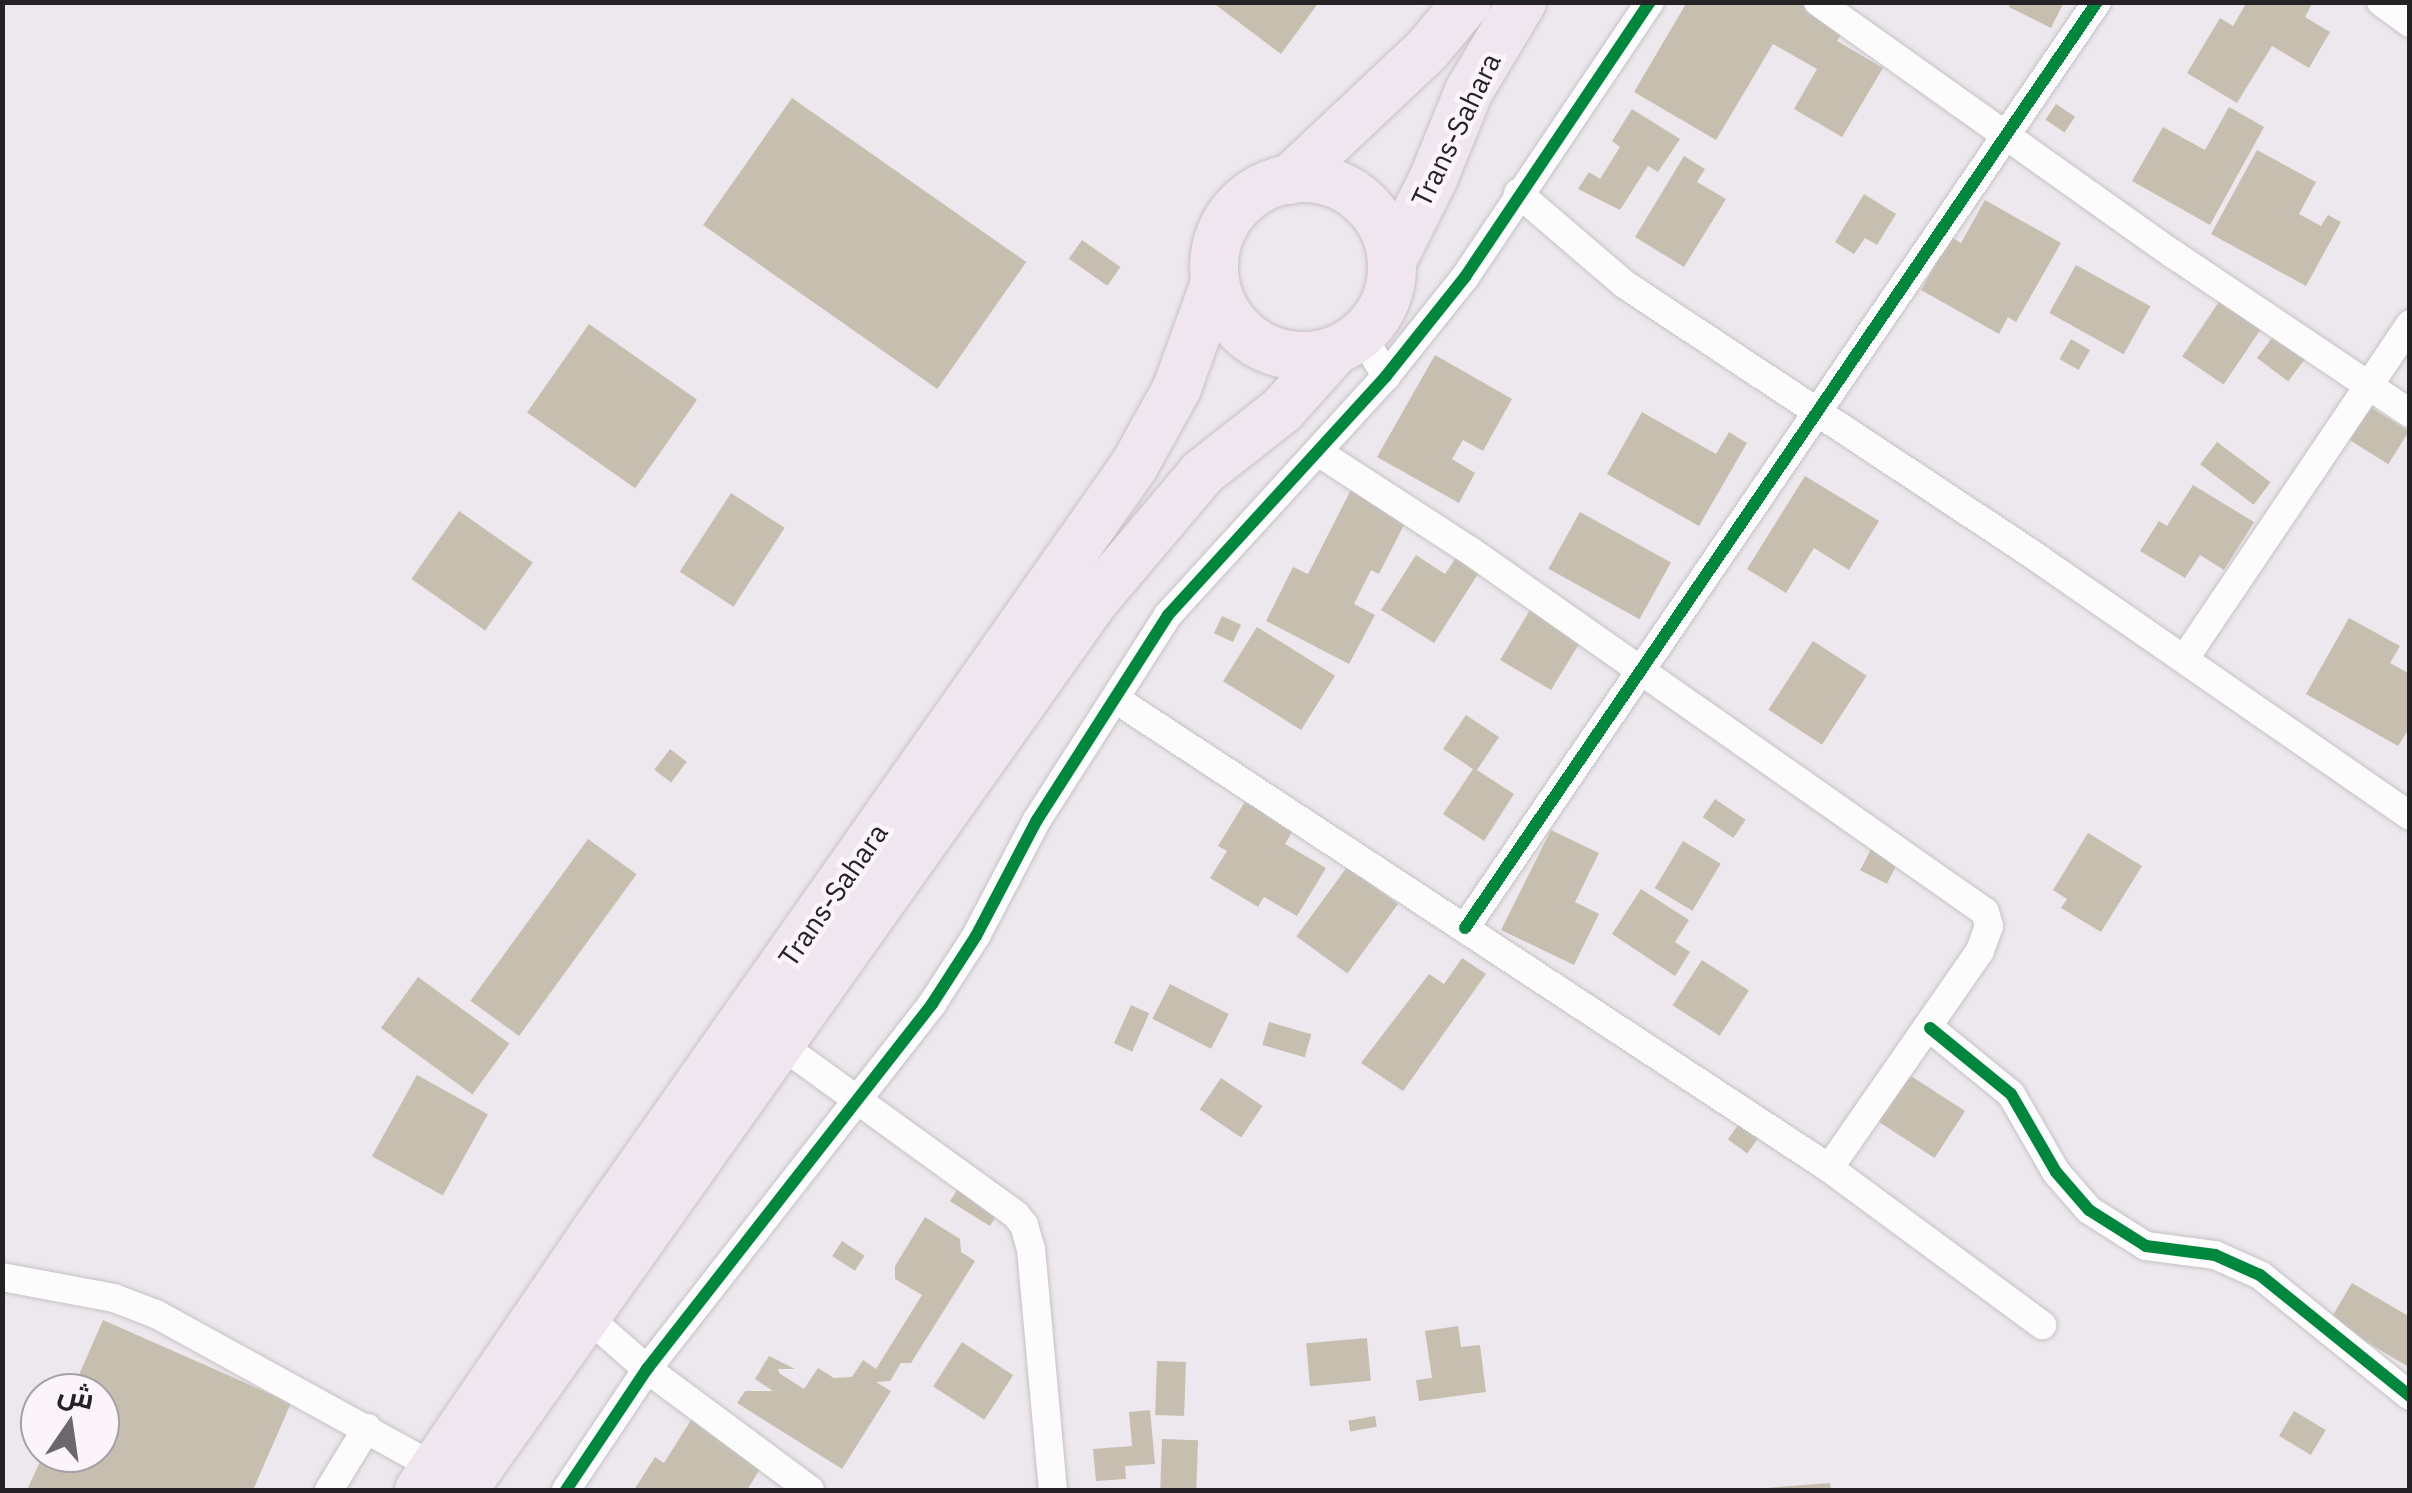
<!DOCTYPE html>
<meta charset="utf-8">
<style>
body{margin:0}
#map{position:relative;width:2412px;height:1493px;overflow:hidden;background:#ede8ed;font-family:"IBM Plex Sans",Cairo,sans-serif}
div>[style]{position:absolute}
.building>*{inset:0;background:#c6bfaf;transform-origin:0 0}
.roads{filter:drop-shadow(0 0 2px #c5c2c5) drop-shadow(0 0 2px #c5c2c5)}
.minor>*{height:28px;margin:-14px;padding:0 14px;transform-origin:14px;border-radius:14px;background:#fcfcfc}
.trunk>*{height:48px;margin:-24px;padding:0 24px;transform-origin:24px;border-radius:24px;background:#f0e6ef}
.trunk>.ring{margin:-24px;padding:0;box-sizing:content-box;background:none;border:48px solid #f0e6ef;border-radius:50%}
.cycleway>*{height:12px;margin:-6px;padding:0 6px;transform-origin:6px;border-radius:6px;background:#00873e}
span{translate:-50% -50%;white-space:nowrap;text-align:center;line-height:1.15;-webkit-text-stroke:9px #fbf4fb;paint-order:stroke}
.street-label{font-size:28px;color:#252225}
.frame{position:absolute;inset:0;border:5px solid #252225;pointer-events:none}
.north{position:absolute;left:20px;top:1373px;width:100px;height:100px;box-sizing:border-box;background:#fbf4fb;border:2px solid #a5a0a5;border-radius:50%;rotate:13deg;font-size:28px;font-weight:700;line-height:40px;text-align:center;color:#252225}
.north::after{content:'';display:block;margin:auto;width:35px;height:45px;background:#6b676b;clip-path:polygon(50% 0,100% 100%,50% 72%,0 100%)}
</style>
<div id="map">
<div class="building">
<div style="clip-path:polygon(1212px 2px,1319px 2px,1281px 54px)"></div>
<div style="clip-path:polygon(1687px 2px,1797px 2px,1844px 30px,1837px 41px,1883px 68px,1842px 137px,1794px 109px,1817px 69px,1773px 44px,1716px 140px,1634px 92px)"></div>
<div style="clip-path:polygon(2011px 2px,2064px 2px,2051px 28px,2009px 7px)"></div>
<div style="clip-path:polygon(2247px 2px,2313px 2px,2305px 17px,2330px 32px,2309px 68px,2272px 46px,2237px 103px,2187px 73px,2220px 18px,2233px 26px)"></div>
<div style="left:792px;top:98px;width:286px;height:155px;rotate:35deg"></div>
<div style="left:2056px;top:104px;width:23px;height:19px;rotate:34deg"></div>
<div style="clip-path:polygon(2229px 107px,2264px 127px,2210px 225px,2132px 181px,2163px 127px,2205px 150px)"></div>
<div style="clip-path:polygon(1632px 109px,1680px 139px,1658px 172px,1648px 166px,1620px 210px,1578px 189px,1589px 172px,1600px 179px,1620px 147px,1612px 141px)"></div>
<div style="clip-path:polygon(2257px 150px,2316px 182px,2299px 214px,2321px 226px,2328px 215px,2341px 222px,2306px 286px,2211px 234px)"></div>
<div style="clip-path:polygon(1684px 156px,1705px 169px,1697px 182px,1726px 199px,1684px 267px,1635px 237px)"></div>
<div style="clip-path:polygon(1864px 194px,1896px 214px,1877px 245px,1865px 238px,1854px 254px,1835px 242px)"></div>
<div style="clip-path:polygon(1985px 200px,2061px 243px,2016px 322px,2008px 317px,1999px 334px,1921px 290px,1951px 237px,1961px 243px)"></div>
<div style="left:1082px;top:240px;width:47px;height:23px;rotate:35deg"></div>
<div style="left:2076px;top:265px;width:85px;height:55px;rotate:29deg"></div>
<div style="left:2233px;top:281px;width:50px;height:91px;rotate:34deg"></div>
<div style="left:2284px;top:322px;width:39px;height:45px;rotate:37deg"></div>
<div style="left:589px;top:324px;width:132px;height:108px;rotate:35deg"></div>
<div style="left:2071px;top:339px;width:22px;height:23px;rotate:30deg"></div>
<div style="clip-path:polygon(1435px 355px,1512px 399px,1483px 451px,1463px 440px,1452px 459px,1475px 473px,1459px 503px,1377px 457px)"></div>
<div style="left:2364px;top:403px;width:53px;height:39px;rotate:32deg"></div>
<div style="clip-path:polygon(1642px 412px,1716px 454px,1729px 432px,1747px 443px,1699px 526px,1607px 474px)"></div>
<div style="left:2217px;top:442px;width:67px;height:28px;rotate:37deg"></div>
<div style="clip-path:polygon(1805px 476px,1879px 521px,1849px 570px,1814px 548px,1786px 593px,1747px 569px)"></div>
<div style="clip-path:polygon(1354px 484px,1410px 513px,1379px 574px,1371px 570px,1354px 604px,1375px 615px,1349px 664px,1266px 621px,1293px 567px,1308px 574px)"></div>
<div style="clip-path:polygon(2193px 485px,2254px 522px,2224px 570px,2200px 555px,2185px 578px,2140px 551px,2159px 521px,2167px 526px)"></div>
<div style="left:731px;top:493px;width:64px;height:94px;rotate:33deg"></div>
<div style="left:459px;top:511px;width:90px;height:83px;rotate:35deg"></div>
<div style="left:1580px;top:512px;width:104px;height:65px;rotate:29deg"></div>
<div style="clip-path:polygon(1416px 555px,1445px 574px,1457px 556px,1480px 571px,1434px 643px,1381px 610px)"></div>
<div style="clip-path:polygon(1530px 610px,1566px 632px,1584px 636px,1551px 690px,1500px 660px)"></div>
<div style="left:1222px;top:616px;width:21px;height:19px;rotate:25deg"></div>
<div style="clip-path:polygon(2349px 618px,2400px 646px,2390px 663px,2410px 674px,2410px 727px,2398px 746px,2306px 694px)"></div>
<div style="left:1257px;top:627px;width:92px;height:64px;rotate:32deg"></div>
<div style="left:1813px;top:641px;width:64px;height:82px;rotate:33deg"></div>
<div style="clip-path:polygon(1466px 715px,1499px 737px,1477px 770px,1514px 794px,1484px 841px,1443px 814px,1473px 769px,1443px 749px)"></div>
<div style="left:670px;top:749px;width:21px;height:26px;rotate:37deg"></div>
<div style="left:1715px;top:799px;width:37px;height:22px;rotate:34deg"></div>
<div style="clip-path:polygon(1246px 800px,1294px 829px,1285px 844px,1326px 868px,1297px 916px,1264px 897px,1258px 907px,1210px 878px,1227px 851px,1218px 846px)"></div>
<div style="clip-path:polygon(1551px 830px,1599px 853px,1575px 902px,1599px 914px,1574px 965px,1501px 930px)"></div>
<div style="clip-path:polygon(2088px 833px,2142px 866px,2101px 932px,2061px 908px,2067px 899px,2053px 890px)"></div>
<div style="left:588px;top:839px;width:60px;height:200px;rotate:36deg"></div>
<div style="left:1683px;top:841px;width:44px;height:55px;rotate:31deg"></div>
<div style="left:1872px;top:847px;width:30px;height:26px;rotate:27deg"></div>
<div style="left:1347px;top:867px;width:63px;height:86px;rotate:36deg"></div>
<div style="clip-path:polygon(1641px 889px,1689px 920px,1675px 942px,1690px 952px,1675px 976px,1612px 934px)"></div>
<div style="clip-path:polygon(1462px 958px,1486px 974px,1403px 1091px,1361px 1063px,1429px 974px,1444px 984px)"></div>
<div style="left:1702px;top:960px;width:56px;height:54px;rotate:33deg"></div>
<div style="left:418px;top:977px;width:113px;height:63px;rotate:36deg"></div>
<div style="left:1170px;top:984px;width:66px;height:39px;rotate:27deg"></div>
<div style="left:1131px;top:1005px;width:20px;height:42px;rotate:24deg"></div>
<div style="left:1269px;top:1022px;width:44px;height:24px;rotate:16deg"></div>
<div style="left:1908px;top:1074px;width:68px;height:56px;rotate:33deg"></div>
<div style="left:417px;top:1075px;width:81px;height:93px;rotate:29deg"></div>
<div style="left:1221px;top:1078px;width:50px;height:38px;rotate:34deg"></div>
<div style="left:1739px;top:1124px;width:24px;height:19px;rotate:36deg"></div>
<div style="left:967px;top:1174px;width:47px;height:32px;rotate:32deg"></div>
<div style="clip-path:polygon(925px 1217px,960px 1239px,961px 1252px,975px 1261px,911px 1363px,901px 1363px,890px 1381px,876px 1382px,891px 1391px,842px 1469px,737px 1403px,745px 1391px,773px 1391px,755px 1379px,769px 1356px,795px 1369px,778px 1369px,779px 1373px,804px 1389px,818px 1368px,834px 1378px,852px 1377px,863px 1360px,876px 1369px,922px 1295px,895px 1279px,895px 1266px)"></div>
<div style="left:842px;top:1241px;width:27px;height:18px;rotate:33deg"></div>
<div style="clip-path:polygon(2352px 1283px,2410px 1317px,2407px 1366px,2330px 1320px)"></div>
<div style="clip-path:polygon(103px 1320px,291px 1403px,253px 1490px,27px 1490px,44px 1453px,100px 1453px,100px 1393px,71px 1393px)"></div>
<div style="clip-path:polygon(1458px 1326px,1461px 1347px,1480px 1345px,1486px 1392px,1419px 1401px,1416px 1380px,1432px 1378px,1425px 1331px)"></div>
<div style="left:1367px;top:1338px;width:43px;height:61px;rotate:85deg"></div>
<div style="left:962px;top:1342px;width:61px;height:53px;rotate:33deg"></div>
<div style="left:1157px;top:1361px;width:29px;height:54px;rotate:2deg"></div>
<div style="clip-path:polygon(1150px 1410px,1155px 1464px,1125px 1466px,1126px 1479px,1096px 1481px,1093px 1449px,1132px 1446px,1129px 1412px)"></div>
<div style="left:2294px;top:1411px;width:37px;height:29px;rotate:31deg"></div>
<div style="clip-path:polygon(696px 1412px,768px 1456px,747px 1490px,634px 1490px,655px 1457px,664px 1463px)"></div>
<div style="left:1375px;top:1416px;width:11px;height:27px;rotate:80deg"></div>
<div style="left:1162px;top:1439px;width:36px;height:51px;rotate:2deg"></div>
<div style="clip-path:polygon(1830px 1483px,1831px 1490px,1767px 1490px,1766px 1488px)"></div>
</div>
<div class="roads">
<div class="minor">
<div style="left:1818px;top:2px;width:435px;rotate:35.4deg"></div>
<div style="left:2173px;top:254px;width:285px;rotate:33.9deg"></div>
<div style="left:2381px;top:2px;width:36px;rotate:36deg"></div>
<div style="left:1518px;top:193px;width:140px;rotate:40.6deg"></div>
<div style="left:1624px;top:284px;width:498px;rotate:33.5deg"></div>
<div style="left:2039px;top:559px;width:451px;rotate:34.7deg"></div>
<div style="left:1362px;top:335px;width:48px;rotate:59.7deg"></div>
<div style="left:1318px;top:452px;width:180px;rotate:33deg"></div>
<div style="left:1469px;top:550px;width:630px;rotate:35.05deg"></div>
<div style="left:1985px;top:912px;width:15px;rotate:74deg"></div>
<div style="left:1989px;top:926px;width:27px;rotate:110deg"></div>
<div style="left:1980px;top:951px;width:264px;rotate:124.8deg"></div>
<div style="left:2185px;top:658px;width:403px;rotate:-56deg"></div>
<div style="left:1117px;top:700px;width:852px;rotate:33.32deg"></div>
<div style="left:1829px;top:1168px;width:265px;rotate:36.4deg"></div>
<div style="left:1465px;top:928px;width:1121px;rotate:-55.69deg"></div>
<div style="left:1930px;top:1028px;width:104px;rotate:39.2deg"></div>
<div style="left:2011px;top:1094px;width:90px;rotate:60deg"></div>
<div style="left:2056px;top:1172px;width:50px;rotate:49deg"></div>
<div style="left:2089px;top:1210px;width:67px;rotate:32.3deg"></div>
<div style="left:2146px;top:1246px;width:70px;rotate:7.4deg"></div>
<div style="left:2215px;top:1255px;width:49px;rotate:24deg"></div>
<div style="left:2260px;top:1275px;width:193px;rotate:38.9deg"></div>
<div style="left:780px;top:1044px;width:291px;rotate:35.9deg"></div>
<div style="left:1016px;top:1215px;width:13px;rotate:51deg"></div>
<div style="left:1024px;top:1225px;width:25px;rotate:74deg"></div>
<div style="left:1031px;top:1249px;width:242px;rotate:84.8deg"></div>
<div style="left:2px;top:1277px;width:114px;rotate:10.6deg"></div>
<div style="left:114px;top:1298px;width:45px;rotate:20.9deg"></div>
<div style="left:156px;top:1314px;width:317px;rotate:28.8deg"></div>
<div style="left:585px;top:1315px;width:82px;rotate:41.1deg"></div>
<div style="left:647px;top:1369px;width:203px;rotate:36.6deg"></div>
<div style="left:329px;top:1490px;width:73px;rotate:-58.5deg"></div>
<div style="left:566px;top:1490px;width:146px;rotate:-56.2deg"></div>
<div style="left:647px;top:1369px;width:463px;rotate:-52deg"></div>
<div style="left:932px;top:1004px;width:81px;rotate:-57.1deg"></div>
<div style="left:976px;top:936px;width:131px;rotate:-62.3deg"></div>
<div style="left:1037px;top:820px;width:243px;rotate:-57.4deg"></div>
<div style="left:1168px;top:615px;width:323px;rotate:-47.6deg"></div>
<div style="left:1386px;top:376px;width:127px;rotate:-51.4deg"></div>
<div style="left:1465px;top:277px;width:331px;rotate:-56.1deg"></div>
</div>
<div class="trunk">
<div class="ring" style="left:1214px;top:178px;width:130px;height:130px"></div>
<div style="left:1289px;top:180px;width:190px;rotate:-43.3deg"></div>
<div style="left:1427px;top:50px;width:62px;rotate:-50.2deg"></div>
<div style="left:1393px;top:259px;width:92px;rotate:-63.4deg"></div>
<div style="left:1434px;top:177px;width:93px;rotate:-67.9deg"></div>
<div style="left:1469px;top:91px;width:104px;rotate:-59.2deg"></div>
<div style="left:419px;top:1490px;width:307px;rotate:-55.7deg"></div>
<div style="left:592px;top:1236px;width:942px;rotate:-54.86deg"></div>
<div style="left:1134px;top:466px;width:89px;rotate:-61.1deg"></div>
<div style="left:1177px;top:388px;width:112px;rotate:-70.1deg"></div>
<div style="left:463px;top:1490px;width:1090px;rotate:-54.63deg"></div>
<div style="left:1094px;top:601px;width:167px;rotate:-49.8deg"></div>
<div style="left:1202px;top:473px;width:102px;rotate:-38.2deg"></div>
<div style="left:1282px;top:410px;width:79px;rotate:-48.1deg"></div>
</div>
</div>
<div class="cycleway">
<div style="left:1465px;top:928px;width:1121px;rotate:-55.69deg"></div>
<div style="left:1930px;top:1028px;width:104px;rotate:39.2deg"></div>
<div style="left:2011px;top:1094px;width:90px;rotate:60deg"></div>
<div style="left:2056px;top:1172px;width:50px;rotate:49deg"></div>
<div style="left:2089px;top:1210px;width:67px;rotate:32.3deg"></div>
<div style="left:2146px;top:1246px;width:70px;rotate:7.4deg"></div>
<div style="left:2215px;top:1255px;width:49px;rotate:24deg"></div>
<div style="left:2260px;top:1275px;width:193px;rotate:38.9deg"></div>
<div style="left:566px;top:1490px;width:146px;rotate:-56.2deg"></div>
<div style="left:647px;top:1369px;width:463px;rotate:-52deg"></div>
<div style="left:932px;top:1004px;width:81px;rotate:-57.1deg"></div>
<div style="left:976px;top:936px;width:131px;rotate:-62.3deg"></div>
<div style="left:1037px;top:820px;width:243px;rotate:-57.4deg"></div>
<div style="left:1168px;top:615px;width:323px;rotate:-47.6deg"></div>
<div style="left:1386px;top:376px;width:127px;rotate:-51.4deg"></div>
<div style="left:1465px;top:277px;width:331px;rotate:-56.1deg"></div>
</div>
<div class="street-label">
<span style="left:1456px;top:130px;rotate:-64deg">Trans-Sahara</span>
<span style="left:833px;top:895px;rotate:-55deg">Trans-Sahara</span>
</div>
<div class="frame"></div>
<div class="north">ش</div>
</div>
